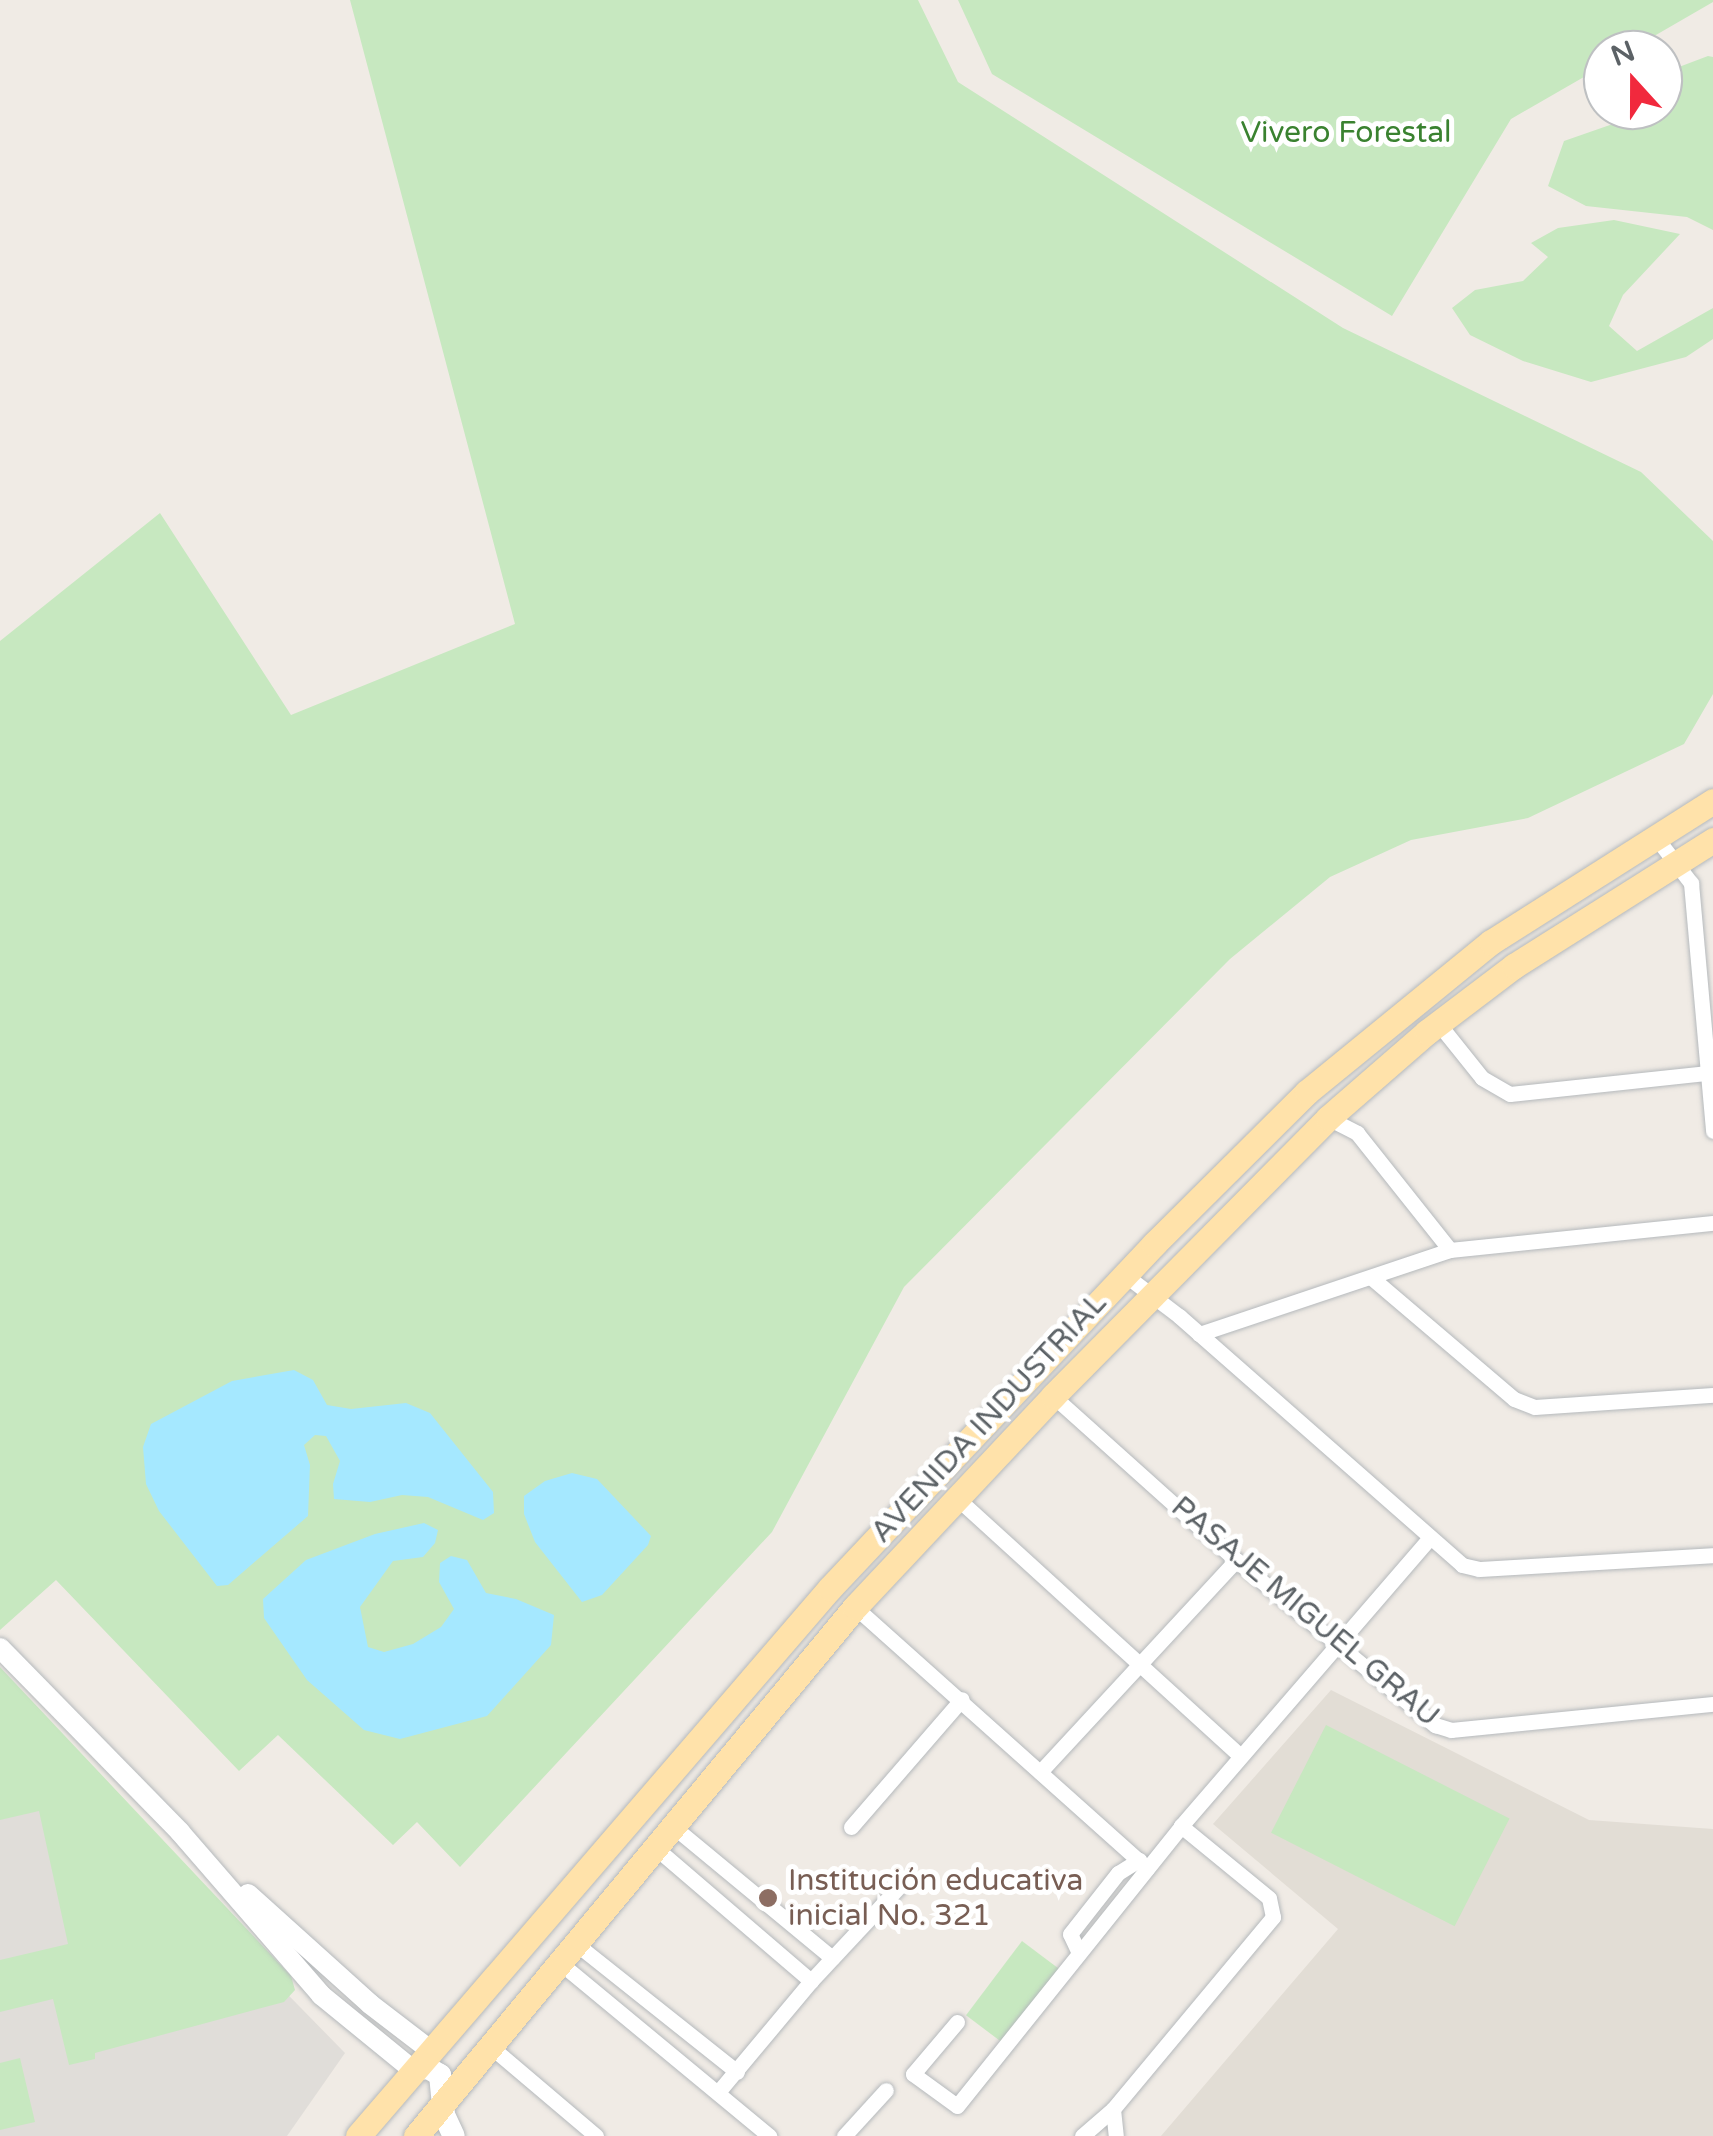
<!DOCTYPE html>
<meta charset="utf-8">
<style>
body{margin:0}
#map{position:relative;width:1713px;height:2136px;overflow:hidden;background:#f0ebe5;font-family:"Varela Round",sans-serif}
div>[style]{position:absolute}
.industrial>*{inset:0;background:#e0ddd9}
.education>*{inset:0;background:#e2ddd5}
.green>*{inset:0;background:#c7e8c0;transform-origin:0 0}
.water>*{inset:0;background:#a5e8ff}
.roads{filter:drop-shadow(0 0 2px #b5b9bc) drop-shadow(0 0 2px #b5b9bc)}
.minor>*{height:15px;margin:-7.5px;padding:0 7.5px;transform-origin:7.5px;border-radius:7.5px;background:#fff}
.tertiary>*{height:20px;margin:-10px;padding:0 10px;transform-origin:10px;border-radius:10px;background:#fff}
.secondary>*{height:22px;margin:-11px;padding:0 11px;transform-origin:11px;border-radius:11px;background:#fff}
.primary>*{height:25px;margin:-12.5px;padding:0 12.5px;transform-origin:12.5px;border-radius:12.5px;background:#ffe2aa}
.dots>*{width:28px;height:28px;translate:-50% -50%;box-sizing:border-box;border:5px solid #fff;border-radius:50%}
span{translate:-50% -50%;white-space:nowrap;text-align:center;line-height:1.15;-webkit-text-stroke:10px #fff;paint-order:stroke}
.park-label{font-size:30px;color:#3a8230}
.street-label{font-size:30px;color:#5c6266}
.education-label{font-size:30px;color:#785e54}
.left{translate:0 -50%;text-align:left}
.north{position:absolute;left:1583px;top:30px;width:100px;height:100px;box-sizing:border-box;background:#fff;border:2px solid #bec0c2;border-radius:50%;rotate:339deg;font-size:28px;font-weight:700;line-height:40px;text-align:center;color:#5c6266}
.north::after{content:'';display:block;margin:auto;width:35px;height:45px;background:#f1293d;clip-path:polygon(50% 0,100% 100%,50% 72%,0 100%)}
</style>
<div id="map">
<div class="industrial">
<div style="clip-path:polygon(0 1700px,345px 2053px,287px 2136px,0 2136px)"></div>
</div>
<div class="education">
<div style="clip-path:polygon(1331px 1690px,1589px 1820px,1713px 1829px,1713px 2136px,1161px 2136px,1338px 1929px,1213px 1824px)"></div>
</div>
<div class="green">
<div style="clip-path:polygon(350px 0,918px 0,958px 82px,1343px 328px,1641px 472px,1713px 541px,1713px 694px,1684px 744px,1528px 818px,1411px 840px,1330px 877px,1230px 959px,904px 1287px,772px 1532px,460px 1867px,417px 1822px,393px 1845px,278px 1735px,239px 1771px,56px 1580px,0 1630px,0 641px,160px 513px,291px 715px,515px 624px)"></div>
<div style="clip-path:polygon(958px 0,1713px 0,1713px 2px,1630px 50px,1603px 50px,1603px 66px,1511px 119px,1392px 316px,992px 74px)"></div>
<div style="clip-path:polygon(1708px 56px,1713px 57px,1713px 230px,1687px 217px,1586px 206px,1548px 186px,1564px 141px,1630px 118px,1634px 110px,1663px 110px,1663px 73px)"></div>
<div style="clip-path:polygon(1614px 220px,1680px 234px,1623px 295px,1609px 326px,1637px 351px,1713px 308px,1713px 339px,1686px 357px,1591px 382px,1523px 361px,1470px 335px,1452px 308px,1475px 290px,1523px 281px,1548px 257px,1531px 243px,1558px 228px)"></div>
<div style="clip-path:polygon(0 1667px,291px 1976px,295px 1990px,284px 2002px,95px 2053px,95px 2059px,69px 2065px,53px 1999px,0 2012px,0 1960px,68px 1944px,39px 1811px,0 1820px)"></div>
<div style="left:1326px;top:1725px;width:206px;height:121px;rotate:27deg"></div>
<div style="left:1022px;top:1941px;width:50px;height:93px;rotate:37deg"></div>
<div style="clip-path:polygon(20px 2058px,35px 2122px,0 2130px,0 2063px)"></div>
</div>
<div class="water">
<div style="clip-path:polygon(294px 1370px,313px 1380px,327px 1405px,351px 1409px,406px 1403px,430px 1413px,493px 1492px,494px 1513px,483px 1520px,428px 1497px,402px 1495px,370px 1502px,334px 1499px,333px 1484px,340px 1461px,326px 1436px,315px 1435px,304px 1445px,310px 1465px,308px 1516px,228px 1585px,217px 1586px,159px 1511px,146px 1484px,143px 1447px,151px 1424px,232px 1381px)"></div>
<div style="clip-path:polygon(572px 1473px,597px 1479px,651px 1536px,648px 1545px,602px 1595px,582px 1602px,535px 1542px,524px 1514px,524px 1496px,545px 1481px)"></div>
<div style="clip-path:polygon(424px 1523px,438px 1530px,435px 1543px,423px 1557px,393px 1561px,360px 1607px,368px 1647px,384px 1652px,413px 1644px,441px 1627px,454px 1609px,439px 1582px,440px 1563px,451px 1556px,467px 1560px,486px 1593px,516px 1599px,554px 1615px,551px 1645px,487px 1716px,400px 1739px,364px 1730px,307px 1680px,264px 1618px,263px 1599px,306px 1560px,375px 1534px)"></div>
</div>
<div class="roads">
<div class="minor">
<div style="left:1654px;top:835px;width:61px;rotate:52.4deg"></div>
<div style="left:1691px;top:883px;width:249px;rotate:84.9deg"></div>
<div style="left:1438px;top:1023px;width:70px;rotate:51.3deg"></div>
<div style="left:1482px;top:1078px;width:32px;rotate:30deg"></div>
<div style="left:1510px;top:1094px;width:199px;rotate:-6.1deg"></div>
<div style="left:1328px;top:1118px;width:33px;rotate:27deg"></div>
<div style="left:1357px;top:1133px;width:149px;rotate:51.5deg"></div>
<div style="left:1125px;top:1275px;width:68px;rotate:37.2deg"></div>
<div style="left:1179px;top:1316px;width:377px;rotate:41.3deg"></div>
<div style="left:1462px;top:1565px;width:17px;rotate:13deg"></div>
<div style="left:1479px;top:1569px;width:234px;rotate:-3.4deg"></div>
<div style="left:1373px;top:1279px;width:185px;rotate:40.4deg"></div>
<div style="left:1514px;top:1399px;width:22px;rotate:21deg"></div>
<div style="left:1535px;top:1407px;width:178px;rotate:-3.9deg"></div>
<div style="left:1199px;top:1334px;width:265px;rotate:-18.5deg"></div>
<div style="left:1450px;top:1250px;width:264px;rotate:-5.9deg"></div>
<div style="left:1053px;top:1396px;width:246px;rotate:41.9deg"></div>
<div style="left:1236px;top:1560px;width:259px;rotate:39.7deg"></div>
<div style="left:1435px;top:1725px;width:17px;rotate:17deg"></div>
<div style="left:1451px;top:1730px;width:263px;rotate:-5.7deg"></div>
<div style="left:958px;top:1499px;width:382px;rotate:42.3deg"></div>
<div style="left:855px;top:1607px;width:392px;rotate:41.8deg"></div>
<div style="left:1040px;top:1772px;width:289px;rotate:-47.2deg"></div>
<div style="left:851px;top:1827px;width:169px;rotate:-49.1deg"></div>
<div style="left:675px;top:1828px;width:204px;rotate:39.6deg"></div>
<div style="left:657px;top:1849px;width:203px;rotate:40.6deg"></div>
<div style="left:575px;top:1943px;width:207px;rotate:38.5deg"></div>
<div style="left:1079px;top:1953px;width:21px;rotate:-115deg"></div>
<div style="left:1070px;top:1934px;width:78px;rotate:-51.8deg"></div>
<div style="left:1118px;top:1873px;width:25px;rotate:-32deg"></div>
<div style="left:559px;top:1962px;width:273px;rotate:39.6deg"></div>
<div style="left:957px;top:2022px;width:68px;rotate:130.2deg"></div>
<div style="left:913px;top:2074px;width:54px;rotate:36deg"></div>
<div style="left:957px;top:2106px;width:359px;rotate:-51.3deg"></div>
<div style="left:1181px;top:1826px;width:381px;rotate:-49.2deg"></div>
<div style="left:490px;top:2046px;width:139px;rotate:40.3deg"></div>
<div style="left:719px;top:2091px;width:143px;rotate:-50.1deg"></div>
<div style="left:811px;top:1981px;width:139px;rotate:-47deg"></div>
<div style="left:1113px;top:2109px;width:27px;rotate:84deg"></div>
<div style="left:844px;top:2136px;width:62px;rotate:-47.6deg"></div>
<div style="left:1082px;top:2136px;width:41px;rotate:-41.1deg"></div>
<div style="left:1113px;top:2109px;width:250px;rotate:-50.2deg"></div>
<div style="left:1273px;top:1917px;width:19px;rotate:-102deg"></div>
<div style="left:1269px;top:1898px;width:114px;rotate:-140.7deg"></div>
</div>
<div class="tertiary">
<div style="left:0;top:1648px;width:257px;rotate:45.6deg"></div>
<div style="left:180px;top:1832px;width:216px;rotate:49.1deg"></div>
<div style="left:321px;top:1995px;width:119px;rotate:39.2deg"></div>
<div style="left:248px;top:1894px;width:164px;rotate:42deg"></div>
<div style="left:370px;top:2004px;width:76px;rotate:37.5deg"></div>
</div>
<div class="secondary">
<div style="left:413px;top:2070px;width:15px;rotate:-8deg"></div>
<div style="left:428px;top:2068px;width:14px;rotate:30deg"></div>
<div style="left:440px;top:2075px;width:40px;rotate:84.3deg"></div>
<div style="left:444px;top:2115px;width:23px;rotate:65deg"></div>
</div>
<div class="primary">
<div style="left:358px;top:2136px;width:723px;rotate:-49.26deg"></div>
<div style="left:830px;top:1588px;width:473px;rotate:-46.7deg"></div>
<div style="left:1154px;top:1244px;width:216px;rotate:-44.8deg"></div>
<div style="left:1307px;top:1092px;width:237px;rotate:-39.2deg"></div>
<div style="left:1491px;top:942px;width:263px;rotate:-32.4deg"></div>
<div style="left:416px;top:2136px;width:687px;rotate:-50.31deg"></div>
<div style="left:855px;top:1607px;width:289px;rotate:-46.8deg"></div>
<div style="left:1053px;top:1396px;width:391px;rotate:-45.3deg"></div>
<div style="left:1328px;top:1118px;width:131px;rotate:-41deg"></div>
<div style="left:1427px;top:1032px;width:109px;rotate:-37.2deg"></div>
<div style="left:1514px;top:966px;width:236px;rotate:-32.3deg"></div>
</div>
</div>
<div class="dots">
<div style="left:768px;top:1898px;background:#8d6e63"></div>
</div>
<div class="park-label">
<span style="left:1346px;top:133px">Vivero Forestal</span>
</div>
<div class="street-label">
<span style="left:989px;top:1418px;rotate:-47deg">AVENIDA INDUSTRIAL</span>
<span style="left:1305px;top:1612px;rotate:40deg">PASAJE MIGUEL GRAU</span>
</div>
<div class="education-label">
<span class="left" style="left:788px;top:1898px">Institución educativa<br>inicial No. 321</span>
</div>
<div class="north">N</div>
</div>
